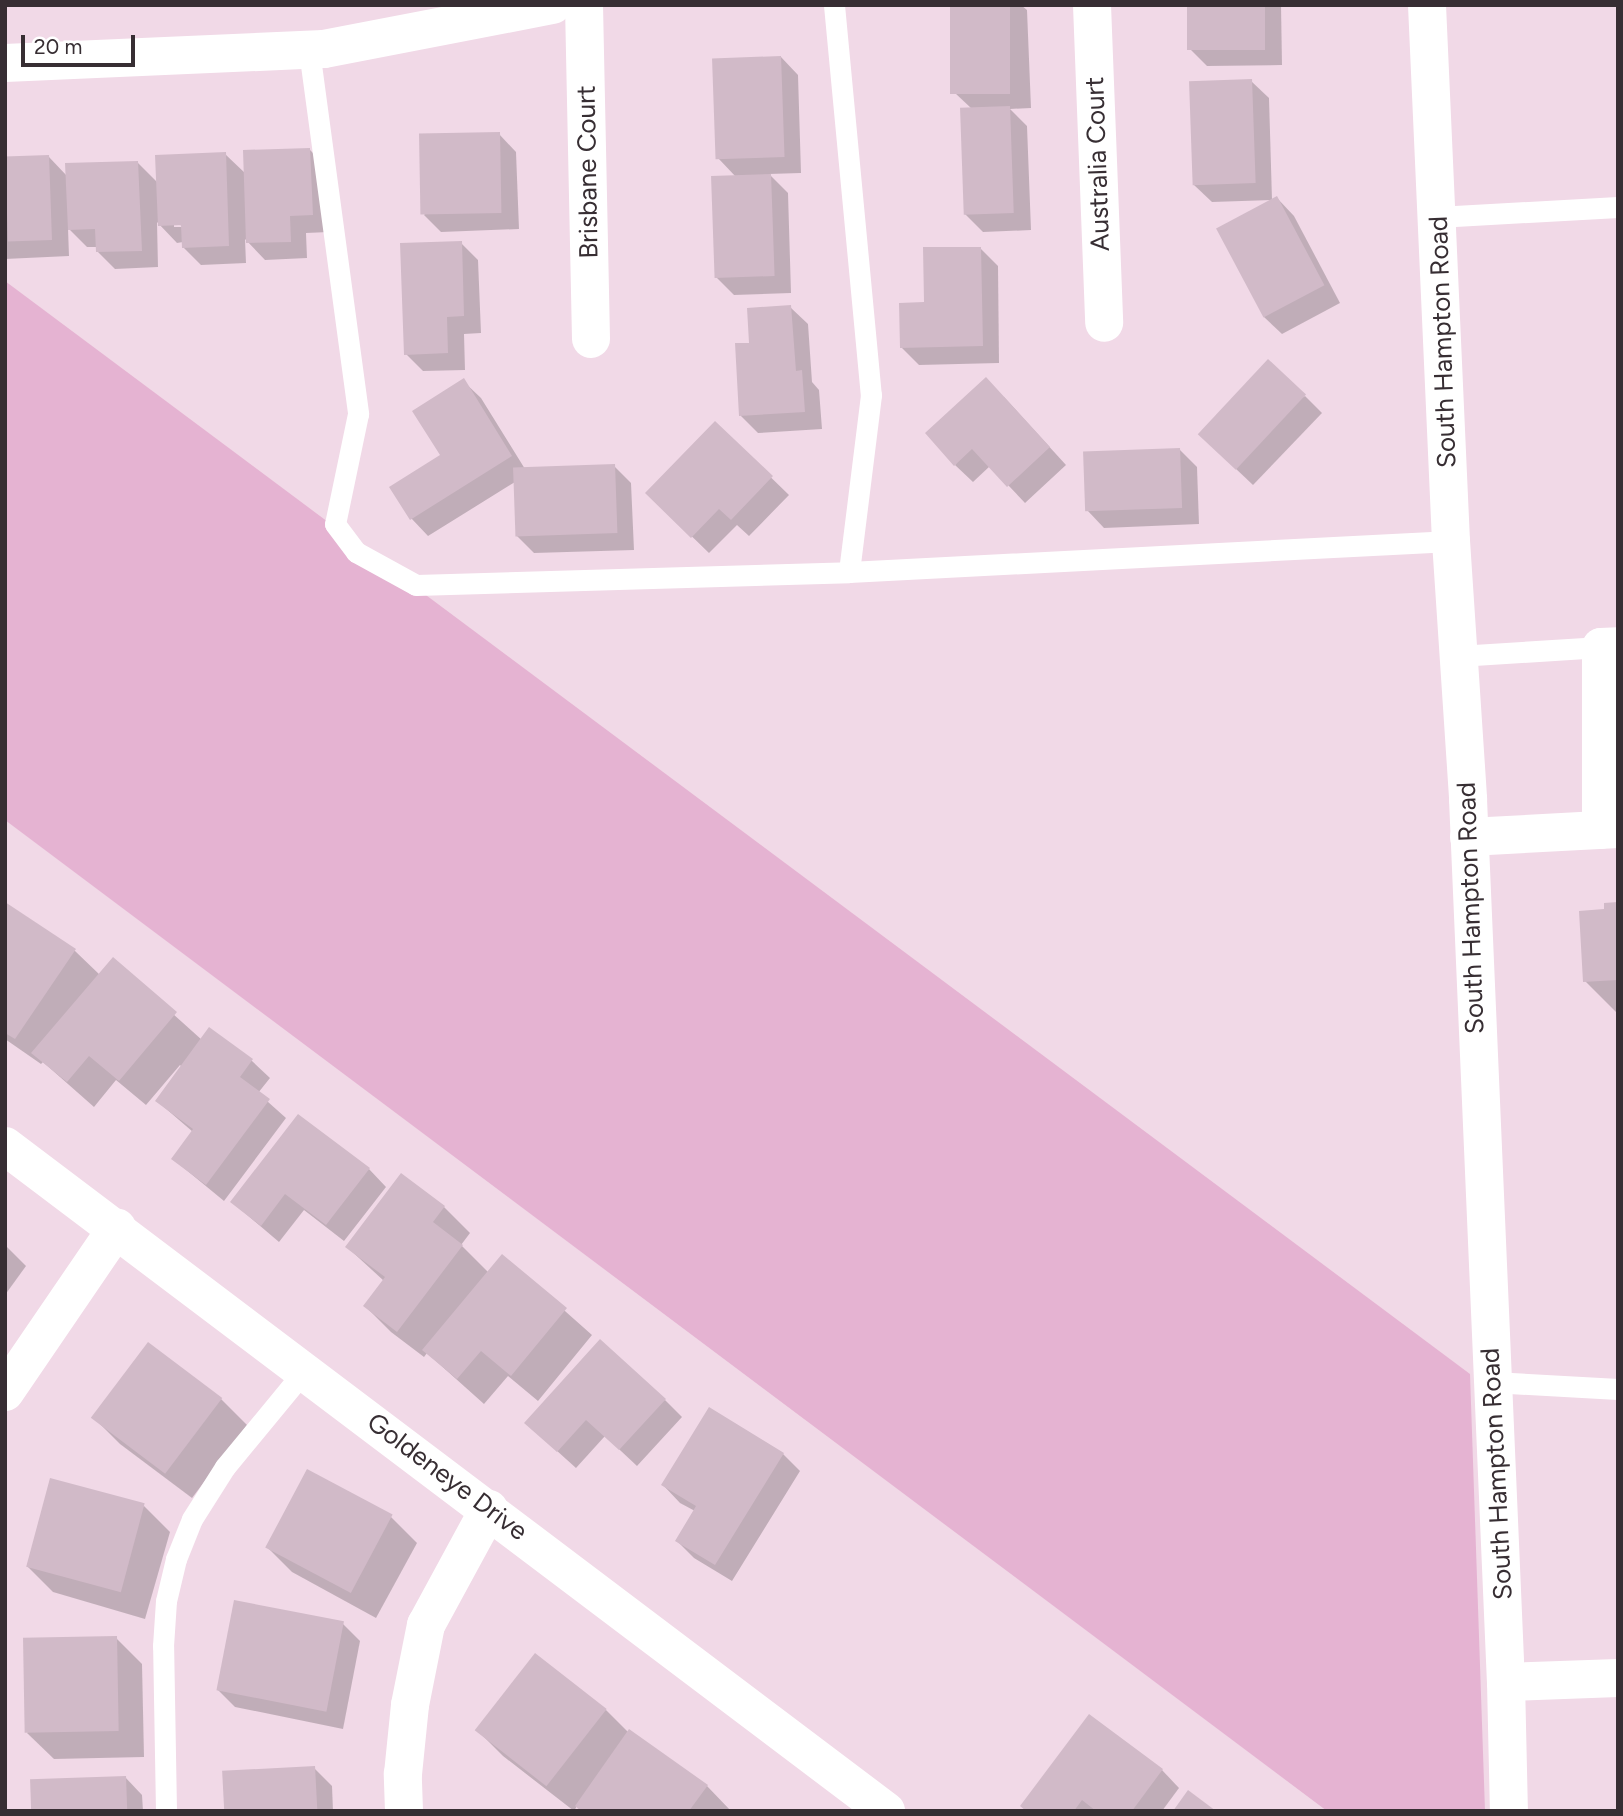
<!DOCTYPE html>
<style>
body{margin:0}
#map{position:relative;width:1623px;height:1816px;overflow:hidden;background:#f1d9e7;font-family:Figtree,sans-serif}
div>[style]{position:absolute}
.green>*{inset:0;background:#e5b3d2}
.shadow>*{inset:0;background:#0003}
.building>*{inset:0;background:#d1bac8;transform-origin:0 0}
.lane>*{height:21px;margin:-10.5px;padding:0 10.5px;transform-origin:10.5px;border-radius:10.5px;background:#fff}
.street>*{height:38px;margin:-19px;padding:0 19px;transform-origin:19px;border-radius:19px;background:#fff}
.secondary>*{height:38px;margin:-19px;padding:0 19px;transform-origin:19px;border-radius:19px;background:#fff}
span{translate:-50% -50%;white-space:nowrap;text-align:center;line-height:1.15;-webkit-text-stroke:5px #fff;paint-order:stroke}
.street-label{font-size:26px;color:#372e33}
.frame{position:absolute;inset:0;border:7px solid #372e33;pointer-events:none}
.scale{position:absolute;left:21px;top:35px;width:114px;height:32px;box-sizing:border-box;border:4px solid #372e33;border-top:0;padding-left:9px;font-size:21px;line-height:24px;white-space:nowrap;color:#372e33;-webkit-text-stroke:5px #fff;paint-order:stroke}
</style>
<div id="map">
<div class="green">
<div style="clip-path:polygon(5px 281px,1470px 1374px,1485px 1811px,1327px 1811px,5px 820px)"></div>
</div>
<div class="shadow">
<div style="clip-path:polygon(952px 5px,1021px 5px,1027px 10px,1031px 108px,1010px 109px,1027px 126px,1031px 230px,983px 232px,965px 214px,972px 109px,955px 93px)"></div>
<div style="clip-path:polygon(1189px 5px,1281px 5px,1282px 65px,1207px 66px,1190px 49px)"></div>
<div style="clip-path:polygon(781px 57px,798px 75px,801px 173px,769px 174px,788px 193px,791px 293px,734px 295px,716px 277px,736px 177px,718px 158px)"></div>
<div style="clip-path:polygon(1251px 81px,1269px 98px,1272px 200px,1212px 202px,1194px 185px)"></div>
<div style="clip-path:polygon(499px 134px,516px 152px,519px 229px,441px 232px,424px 215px)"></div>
<div style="clip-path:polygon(evenodd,310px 150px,327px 167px,329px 232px,306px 233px,307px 258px,265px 260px,245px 239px,246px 263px,201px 265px,183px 247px,183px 242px,177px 243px,157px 222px,158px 267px,115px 269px,97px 251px,97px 247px,87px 247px,68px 228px,69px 256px,5px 259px,5px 172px,49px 157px,67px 176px,138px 163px,158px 183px,225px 154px,246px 174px,310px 150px,174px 224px,190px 227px,174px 227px,174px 224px)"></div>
<div style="clip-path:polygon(1277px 198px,1294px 216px,1340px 303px,1282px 334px,1264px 317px)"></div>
<div style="clip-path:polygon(461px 243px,478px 260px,481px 333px,464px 334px,465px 370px,423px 371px,406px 354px)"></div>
<div style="clip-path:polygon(980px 248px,998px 266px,999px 363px,919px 365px,901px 347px)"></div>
<div style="clip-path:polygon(790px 307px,808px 324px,812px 382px,819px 390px,822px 429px,758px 433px,741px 416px,751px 344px)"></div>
<div style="clip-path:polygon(463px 381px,481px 398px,525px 469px,614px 466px,631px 483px,634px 550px,534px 553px,517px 536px,515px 482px,428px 536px,411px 518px,442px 456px)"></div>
<div style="clip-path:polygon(1305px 396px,1322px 413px,1253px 485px,1216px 450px)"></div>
<div style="clip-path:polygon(1004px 397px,1066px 465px,1025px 503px,990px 466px,973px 482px,955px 465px)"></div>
<div style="clip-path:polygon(715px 423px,789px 495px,749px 536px,737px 525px,709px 553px,647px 493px)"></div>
<div style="clip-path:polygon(1179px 449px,1197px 467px,1199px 524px,1104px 528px,1087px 510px)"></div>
<div style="clip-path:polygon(5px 904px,75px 951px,100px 975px,113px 960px,202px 1040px,210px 1030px,252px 1061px,270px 1078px,258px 1093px,286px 1118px,224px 1201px,173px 1159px,193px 1132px,157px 1101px,182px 1067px,180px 1065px,146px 1105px,116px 1080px,94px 1107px,43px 1062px,41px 1064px,5px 1039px)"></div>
<div style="clip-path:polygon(1618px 904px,1618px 1014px,1585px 981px,1606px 911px)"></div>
<div style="clip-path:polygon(369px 1169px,386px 1187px,344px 1241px,304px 1210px,279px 1242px,232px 1202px)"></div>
<div style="clip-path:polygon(402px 1175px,444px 1207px,470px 1233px,461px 1245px,489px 1273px,503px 1256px,592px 1335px,538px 1401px,508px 1376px,484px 1404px,427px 1353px,424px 1357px,391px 1332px,365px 1306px,384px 1281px,347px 1247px)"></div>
<div style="clip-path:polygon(5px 1245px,26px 1266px,5px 1295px)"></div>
<div style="clip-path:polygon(221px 1399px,247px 1425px,192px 1498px,120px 1444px,94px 1418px)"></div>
<div style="clip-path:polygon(665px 1400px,682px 1417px,637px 1466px,605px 1436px,576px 1468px,526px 1423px)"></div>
<div style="clip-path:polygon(783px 1454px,800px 1471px,732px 1581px,694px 1558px,677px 1541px,695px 1511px,680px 1503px,663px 1485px)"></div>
<div style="clip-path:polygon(144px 1506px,170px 1532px,145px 1619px,53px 1592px,27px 1566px)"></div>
<div style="clip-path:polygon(391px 1517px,417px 1543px,376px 1618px,292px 1572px,266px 1546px)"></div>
<div style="clip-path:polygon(343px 1624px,360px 1641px,343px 1729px,235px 1707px,218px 1690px)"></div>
<div style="clip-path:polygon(116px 1638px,142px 1664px,144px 1757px,54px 1759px,27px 1733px)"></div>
<div style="clip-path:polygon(606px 1710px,629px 1733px,707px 1786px,731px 1811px,582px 1811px,577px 1806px,574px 1811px,503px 1756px,477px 1730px)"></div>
<div style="clip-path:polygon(314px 1768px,332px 1786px,333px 1811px,225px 1811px)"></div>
<div style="clip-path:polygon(1162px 1770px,1179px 1788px,1162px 1811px,1027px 1811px)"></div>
<div style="clip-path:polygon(125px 1777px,142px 1795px,143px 1811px,33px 1811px)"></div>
</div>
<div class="building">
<div style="left:950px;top:5px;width:60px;height:89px"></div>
<div style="left:1187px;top:5px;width:78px;height:45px"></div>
<div style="left:781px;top:56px;width:101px;height:69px;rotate:88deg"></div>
<div style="left:1252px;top:79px;width:104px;height:63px;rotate:88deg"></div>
<div style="left:1010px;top:106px;width:107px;height:50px;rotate:88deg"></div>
<div style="left:500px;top:132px;width:81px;height:81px;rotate:89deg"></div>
<div style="clip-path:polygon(310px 148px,313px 215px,290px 216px,291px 242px,246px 243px,243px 150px)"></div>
<div style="clip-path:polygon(226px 152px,229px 246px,182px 248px,181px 225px,158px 226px,155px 155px)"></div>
<div style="left:49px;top:155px;width:85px;height:44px;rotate:88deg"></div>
<div style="clip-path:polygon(138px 161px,142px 251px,96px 252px,95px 229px,68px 230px,65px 163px)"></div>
<div style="left:771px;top:174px;width:102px;height:60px;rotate:88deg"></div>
<div style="left:1277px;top:196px;width:101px;height:69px;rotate:62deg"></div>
<div style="clip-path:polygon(462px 241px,464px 316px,447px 317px,448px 353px,404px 355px,400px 243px)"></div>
<div style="clip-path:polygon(923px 247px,981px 247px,983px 346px,900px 348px,899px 303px,924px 302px)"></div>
<div style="clip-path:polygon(791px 305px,796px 371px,802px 370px,805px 412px,739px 416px,735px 343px,749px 343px,747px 308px)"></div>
<div style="left:1268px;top:359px;width:52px;height:103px;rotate:43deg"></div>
<div style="clip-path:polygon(986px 377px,1050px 447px,1007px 487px,972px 449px,954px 466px,925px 433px)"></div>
<div style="clip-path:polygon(464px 378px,512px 456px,410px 520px,389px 487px,440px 455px,412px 411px)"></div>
<div style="clip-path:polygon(715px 421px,773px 476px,731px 520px,719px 509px,691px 538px,645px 493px)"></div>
<div style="left:1180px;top:448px;width:60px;height:97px;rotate:88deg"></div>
<div style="left:615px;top:464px;width:69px;height:102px;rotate:88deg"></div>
<div style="clip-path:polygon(5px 902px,76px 949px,15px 1039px,5px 1033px)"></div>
<div style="clip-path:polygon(1618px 902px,1618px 980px,1583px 982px,1579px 911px,1604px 909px,1604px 903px)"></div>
<div style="clip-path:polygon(113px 957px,177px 1012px,119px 1081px,89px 1056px,67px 1082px,31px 1053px)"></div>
<div style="clip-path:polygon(209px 1027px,253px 1059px,240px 1077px,270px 1099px,206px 1185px,171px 1159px,193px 1129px,155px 1101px)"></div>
<div style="clip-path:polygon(298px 1114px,370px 1168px,326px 1225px,285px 1194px,261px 1226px,230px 1202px)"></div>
<div style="clip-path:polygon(401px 1173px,445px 1206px,433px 1222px,463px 1245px,397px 1332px,363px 1306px,385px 1277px,345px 1247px)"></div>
<div style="clip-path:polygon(502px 1254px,567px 1308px,511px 1376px,481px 1351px,457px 1379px,422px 1350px)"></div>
<div style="clip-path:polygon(600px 1339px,666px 1399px,619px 1450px,586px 1420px,557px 1452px,524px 1423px)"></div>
<div style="left:148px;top:1342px;width:93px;height:95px;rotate:37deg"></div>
<div style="clip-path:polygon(709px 1407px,784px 1453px,715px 1565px,675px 1541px,696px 1506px,661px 1485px)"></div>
<div style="left:307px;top:1469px;width:97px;height:89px;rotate:28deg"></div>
<div style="left:50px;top:1478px;width:98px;height:92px;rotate:15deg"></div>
<div style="left:234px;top:1600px;width:112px;height:92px;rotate:11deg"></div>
<div style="left:117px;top:1636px;width:95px;height:94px;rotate:89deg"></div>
<div style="left:535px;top:1653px;width:91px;height:98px;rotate:38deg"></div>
<div style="clip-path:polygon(1089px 1714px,1163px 1769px,1132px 1811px,1096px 1811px,1082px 1800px,1074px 1811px,1026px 1811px,1020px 1806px)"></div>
<div style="clip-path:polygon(629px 1729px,708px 1785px,689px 1811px,581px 1811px,575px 1806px)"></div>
<div style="left:315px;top:1766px;width:45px;height:93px;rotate:87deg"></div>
<div style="left:126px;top:1776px;width:35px;height:96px;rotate:88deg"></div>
<div style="clip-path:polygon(1188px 1790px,1216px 1811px,1173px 1811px)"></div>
</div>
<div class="lane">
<div style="left:834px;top:5px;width:392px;rotate:84.6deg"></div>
<div style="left:871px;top:395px;width:178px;rotate:97.1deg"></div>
<div style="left:309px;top:50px;width:367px;rotate:82.3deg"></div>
<div style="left:358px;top:414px;width:112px;rotate:101.8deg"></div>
<div style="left:335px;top:524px;width:35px;rotate:53deg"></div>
<div style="left:356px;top:552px;width:68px;rotate:28.8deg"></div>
<div style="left:416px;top:585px;width:433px;rotate:-1.7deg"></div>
<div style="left:849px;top:572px;width:603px;rotate:-2.95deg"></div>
<div style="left:1437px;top:217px;width:181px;rotate:-3.2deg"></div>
<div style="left:1458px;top:656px;width:143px;rotate:-3.6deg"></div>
<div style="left:1492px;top:1382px;width:126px;rotate:3.2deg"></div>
<div style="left:166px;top:1811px;width:165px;rotate:-91deg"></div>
<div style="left:163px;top:1646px;width:45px;rotate:-86.2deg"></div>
<div style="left:166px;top:1601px;width:43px;rotate:-76.6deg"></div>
<div style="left:176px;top:1559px;width:43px;rotate:-68.2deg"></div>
<div style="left:192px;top:1519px;width:62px;rotate:-57.6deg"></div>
<div style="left:225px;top:1467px;width:126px;rotate:-50.5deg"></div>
</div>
<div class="street">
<div style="left:584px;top:5px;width:334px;rotate:88.8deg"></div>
<div style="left:1092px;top:5px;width:318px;rotate:87.8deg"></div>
<div style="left:5px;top:63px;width:319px;rotate:-2.5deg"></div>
<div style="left:324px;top:49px;width:233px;rotate:-10.9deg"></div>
<div style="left:1601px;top:830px;width:183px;rotate:-90deg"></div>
<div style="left:1601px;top:647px;width:17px;rotate:-3deg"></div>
<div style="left:1469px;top:837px;width:149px;rotate:-3.1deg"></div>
<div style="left:5px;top:1146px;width:1104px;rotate:37.05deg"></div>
<div style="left:5px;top:1392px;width:199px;rotate:-55.7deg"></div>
<div style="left:1506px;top:1682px;width:112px;rotate:-2deg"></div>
<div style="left:404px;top:1811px;width:37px;rotate:-92deg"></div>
<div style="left:403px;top:1774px;width:69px;rotate:-84.2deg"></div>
<div style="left:410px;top:1705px;width:82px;rotate:-78.7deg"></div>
<div style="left:426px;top:1625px;width:132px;rotate:-61.5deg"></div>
</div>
<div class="secondary">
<div style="left:1427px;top:5px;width:537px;rotate:87.44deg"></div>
<div style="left:1451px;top:541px;width:259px;rotate:86.2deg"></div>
<div style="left:1468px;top:799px;width:884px;rotate:87.54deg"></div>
<div style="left:1506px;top:1682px;width:129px;rotate:88.7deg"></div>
</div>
<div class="street-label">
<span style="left:1098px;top:164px;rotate:-92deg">Australia Court</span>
<span style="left:588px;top:172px;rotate:-91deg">Brisbane Court</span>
<span style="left:1443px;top:342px;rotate:-92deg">South Hampton Road</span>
<span style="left:1471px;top:908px;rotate:-92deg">South Hampton Road</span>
<span style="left:1497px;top:1474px;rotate:-93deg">South Hampton Road</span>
<span style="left:447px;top:1477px;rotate:37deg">Goldeneye Drive</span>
</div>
<div class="frame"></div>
<div class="scale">20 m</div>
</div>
